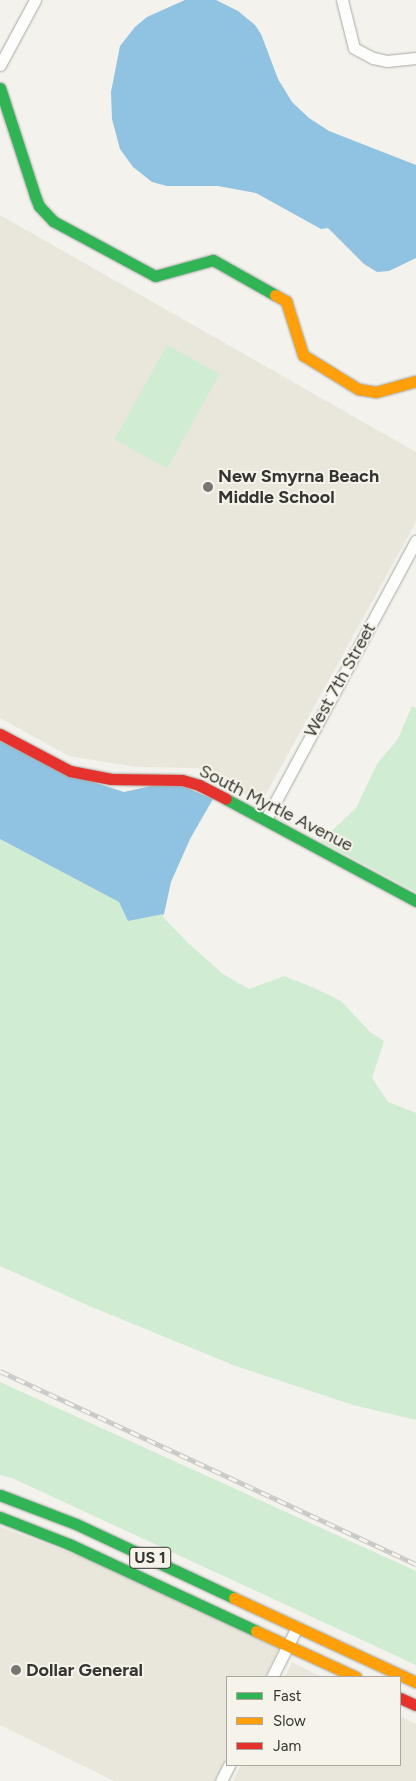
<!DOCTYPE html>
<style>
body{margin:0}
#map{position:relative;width:416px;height:1781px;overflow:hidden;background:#f3f2ed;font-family:Figtree,sans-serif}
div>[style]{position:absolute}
.built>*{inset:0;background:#e9e7dc}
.green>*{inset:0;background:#d0ecd3;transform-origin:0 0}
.water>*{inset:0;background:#90c2e1}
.roads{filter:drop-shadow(0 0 1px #a9a9a5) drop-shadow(0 0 1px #a9a9a5)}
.street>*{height:11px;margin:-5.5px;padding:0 5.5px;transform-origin:5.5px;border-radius:5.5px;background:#fdfdfc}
.fast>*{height:11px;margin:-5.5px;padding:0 5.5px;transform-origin:5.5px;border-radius:5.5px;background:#30b455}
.slow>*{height:11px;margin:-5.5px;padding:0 5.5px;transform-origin:5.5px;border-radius:5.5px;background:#ff9f0a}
.jam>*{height:11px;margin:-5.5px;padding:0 5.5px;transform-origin:5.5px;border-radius:5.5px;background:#e5322d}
.rail>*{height:5px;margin-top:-2.5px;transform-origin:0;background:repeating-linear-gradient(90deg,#f6f4ea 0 9px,#c8c8c7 0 18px);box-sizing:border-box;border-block:1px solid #c8c8c7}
.dots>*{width:14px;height:14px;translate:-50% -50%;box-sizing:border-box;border:2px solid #f6f4ea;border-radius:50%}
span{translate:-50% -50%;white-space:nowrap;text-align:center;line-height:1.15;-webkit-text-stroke:4px #f6f4ea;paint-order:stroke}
.shield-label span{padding:1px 4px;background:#f6f4ea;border:1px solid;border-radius:4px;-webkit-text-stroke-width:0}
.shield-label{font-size:16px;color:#353430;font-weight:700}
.poi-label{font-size:18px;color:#353430;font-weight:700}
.left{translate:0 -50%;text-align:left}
.street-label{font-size:18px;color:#353430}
.legend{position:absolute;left:226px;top:1676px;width:175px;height:90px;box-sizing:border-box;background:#f6f4ea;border:1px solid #a9a7a0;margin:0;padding:6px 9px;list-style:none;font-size:15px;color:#353430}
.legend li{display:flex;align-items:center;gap:10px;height:25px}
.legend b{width:25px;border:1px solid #a9a7a0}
</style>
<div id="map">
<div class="built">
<div style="clip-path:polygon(0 215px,416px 452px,416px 522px,261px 803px,198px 768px,136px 767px,69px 756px,0 718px)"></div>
<div style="clip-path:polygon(0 1527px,95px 1562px,280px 1648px,265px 1677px,227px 1677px,227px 1755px,215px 1781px,114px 1781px,0 1725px)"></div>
<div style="clip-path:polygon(292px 1662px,322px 1677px,285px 1677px)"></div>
<div style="clip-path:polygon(400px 1716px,416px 1724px,416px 1781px,233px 1781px,241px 1765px,400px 1765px)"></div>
</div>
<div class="green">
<div style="left:167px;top:345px;width:60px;height:108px;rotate:29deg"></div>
<div style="clip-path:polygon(412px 706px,416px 708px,416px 892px,321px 841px,356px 808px,377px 764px,398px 739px)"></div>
<div style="clip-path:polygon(0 839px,119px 902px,128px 921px,164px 914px,163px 917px,187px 942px,223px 974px,249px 989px,284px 976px,312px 987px,341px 1001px,370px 1032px,384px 1041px,372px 1078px,388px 1102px,416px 1113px,416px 1420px,353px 1405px,233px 1365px,87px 1305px,0 1266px)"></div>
<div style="clip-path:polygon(0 1382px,416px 1571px,416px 1665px,12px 1478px,0 1475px)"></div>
</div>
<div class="water">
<div style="clip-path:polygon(185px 0,216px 0,238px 11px,255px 25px,261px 34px,278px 79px,292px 102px,309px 118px,329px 131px,416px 165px,416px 258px,389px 271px,377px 272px,364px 264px,328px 228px,321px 229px,256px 193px,218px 186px,167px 186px,152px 182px,133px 167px,120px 149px,112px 119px,111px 92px,120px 46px,135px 27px,147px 17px)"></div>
<div style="clip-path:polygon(0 741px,93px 782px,124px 792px,151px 786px,182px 786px,213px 799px,190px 839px,171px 882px,164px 914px,128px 921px,119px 902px,0 839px)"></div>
</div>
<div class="roads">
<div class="street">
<div style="left:342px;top:0;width:49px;rotate:76deg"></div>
<div style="left:354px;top:48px;width:21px;rotate:28deg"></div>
<div style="left:373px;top:58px;width:14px;rotate:12deg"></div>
<div style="left:387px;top:61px;width:29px;rotate:-6deg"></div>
<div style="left:0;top:65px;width:74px;rotate:-61.7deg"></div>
<div style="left:266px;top:819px;width:316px;rotate:-61.7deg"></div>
<div style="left:272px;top:1677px;width:56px;rotate:-63.4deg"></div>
<div style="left:221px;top:1781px;width:18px;rotate:-63deg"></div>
</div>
<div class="fast">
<div style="left:0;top:88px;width:114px;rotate:72deg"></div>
<div style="left:35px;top:196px;width:11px;rotate:68deg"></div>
<div style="left:39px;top:206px;width:21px;rotate:47deg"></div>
<div style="left:53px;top:221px;width:116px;rotate:28.3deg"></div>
<div style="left:155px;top:276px;width:60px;rotate:-15.4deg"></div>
<div style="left:213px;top:260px;width:71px;rotate:29.4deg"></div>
<div style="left:226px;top:799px;width:216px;rotate:28.2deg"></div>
<div style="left:0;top:1495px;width:81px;rotate:20.9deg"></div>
<div style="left:76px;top:1524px;width:174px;rotate:25.1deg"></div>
<div style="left:0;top:1517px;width:74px;rotate:21.4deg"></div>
<div style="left:69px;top:1544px;width:206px;rotate:24.9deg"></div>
</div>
<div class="slow">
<div style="left:275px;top:295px;width:13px;rotate:29deg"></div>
<div style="left:286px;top:301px;width:57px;rotate:72.5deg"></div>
<div style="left:303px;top:355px;width:65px;rotate:31.7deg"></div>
<div style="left:358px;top:389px;width:18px;rotate:9deg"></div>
<div style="left:376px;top:392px;width:41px;rotate:-15.4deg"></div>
<div style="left:234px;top:1598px;width:200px;rotate:24.8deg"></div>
<div style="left:256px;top:1631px;width:110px;rotate:24.7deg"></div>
</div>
<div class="jam">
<div style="left:0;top:734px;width:79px;rotate:27.9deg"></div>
<div style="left:70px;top:771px;width:42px;rotate:11deg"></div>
<div style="left:111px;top:779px;width:71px;rotate:0.8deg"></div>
<div style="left:182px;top:780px;width:18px;rotate:16deg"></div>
<div style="left:199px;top:785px;width:30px;rotate:27deg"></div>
<div style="left:400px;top:1698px;width:17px;rotate:24deg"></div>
</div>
</div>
<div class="rail">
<div style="left:0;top:1371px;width:459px;rotate:24.9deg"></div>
</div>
<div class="dots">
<div style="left:208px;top:487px;background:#787672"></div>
<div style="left:16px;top:1670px;background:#787672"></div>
</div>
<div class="shield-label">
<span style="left:150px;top:1558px">US 1</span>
</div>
<div class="poi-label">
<span class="left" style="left:218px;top:487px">New Smyrna Beach<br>Middle School</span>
<span class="left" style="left:26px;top:1670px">Dollar General</span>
</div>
<div class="street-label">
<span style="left:340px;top:680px;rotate:-61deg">West 7th Street</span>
<span style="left:276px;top:808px;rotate:27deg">South Myrtle Avenue</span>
</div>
<ul class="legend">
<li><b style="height:6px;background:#30b455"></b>Fast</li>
<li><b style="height:6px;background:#ff9f0a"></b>Slow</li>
<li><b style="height:6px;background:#e5322d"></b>Jam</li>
</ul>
</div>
